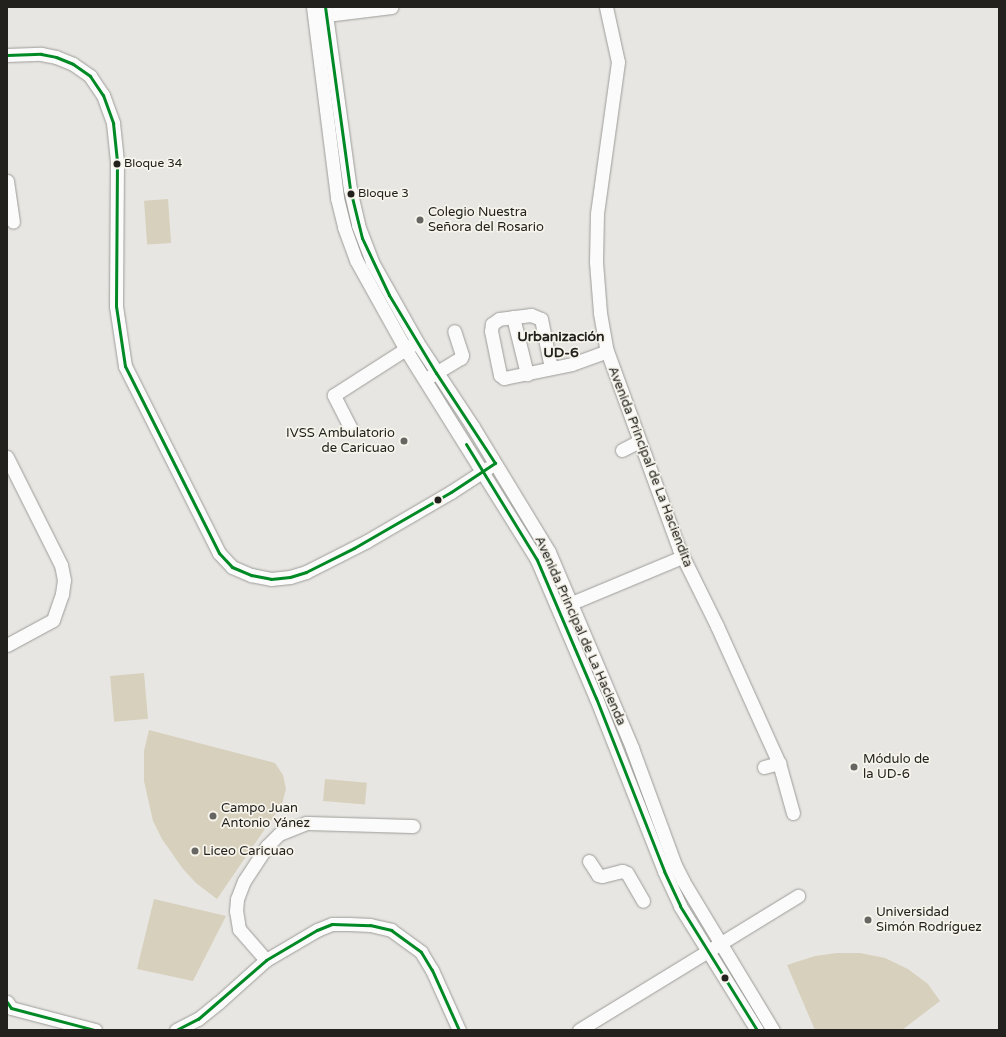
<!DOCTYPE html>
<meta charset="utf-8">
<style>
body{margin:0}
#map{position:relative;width:1006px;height:1037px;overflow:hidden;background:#e7e6e2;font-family:"Varela Round",sans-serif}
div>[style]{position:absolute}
.green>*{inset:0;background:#d7d0bc;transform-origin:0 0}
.roads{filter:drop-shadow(0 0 1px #9d9c99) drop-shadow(0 0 1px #9d9c99)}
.minor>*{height:13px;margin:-6.5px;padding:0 6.5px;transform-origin:6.5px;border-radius:6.5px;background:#fbfbfb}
.bus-1>*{height:3px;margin:-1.5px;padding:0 1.5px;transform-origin:1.5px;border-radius:1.5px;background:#008a26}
.dots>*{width:11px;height:11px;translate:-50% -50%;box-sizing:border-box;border:2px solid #f7f4ec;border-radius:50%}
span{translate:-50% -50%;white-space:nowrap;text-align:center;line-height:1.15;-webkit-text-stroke:3.5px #f7f4ec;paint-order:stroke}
.bus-label{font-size:12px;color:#22211d}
.left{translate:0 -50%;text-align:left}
.poi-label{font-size:13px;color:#22211d}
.right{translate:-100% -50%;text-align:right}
.street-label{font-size:13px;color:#22211d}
.neighbourhood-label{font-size:14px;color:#22211d;font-weight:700}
.frame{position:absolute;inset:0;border:8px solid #22211d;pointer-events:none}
</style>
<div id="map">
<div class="green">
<div style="left:168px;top:199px;width:44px;height:24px;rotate:86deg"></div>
<div style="left:144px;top:673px;width:46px;height:34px;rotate:85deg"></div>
<div style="clip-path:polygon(149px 730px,275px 763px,283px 775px,286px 789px,282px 804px,217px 899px,196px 883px,183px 869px,162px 839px,153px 821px,144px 781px,144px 751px)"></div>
<div style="left:325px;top:779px;width:42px;height:22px;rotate:5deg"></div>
<div style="clip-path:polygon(154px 899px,226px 916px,193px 981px,137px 969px)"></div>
<div style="clip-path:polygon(860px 953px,885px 958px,908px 969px,928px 984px,940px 1001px,902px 1030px,815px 1030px,787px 965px,815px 956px,837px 953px)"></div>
</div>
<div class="roads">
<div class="minor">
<div style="left:313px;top:7px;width:193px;rotate:82.8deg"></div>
<div style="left:337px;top:198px;width:30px;rotate:76deg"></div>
<div style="left:344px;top:227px;width:35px;rotate:70deg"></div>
<div style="left:356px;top:260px;width:103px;rotate:60.9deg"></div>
<div style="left:406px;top:350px;width:248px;rotate:58deg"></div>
<div style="left:537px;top:560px;width:150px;rotate:66.9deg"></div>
<div style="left:596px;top:698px;width:186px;rotate:68.5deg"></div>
<div style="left:664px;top:871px;width:38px;rotate:65deg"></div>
<div style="left:680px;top:906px;width:146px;rotate:58.2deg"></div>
<div style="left:325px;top:7px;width:184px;rotate:82.2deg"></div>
<div style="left:350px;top:189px;width:37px;rotate:77deg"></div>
<div style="left:358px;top:225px;width:40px;rotate:69deg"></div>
<div style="left:372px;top:262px;width:92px;rotate:60.6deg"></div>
<div style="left:417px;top:342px;width:102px;rotate:56.6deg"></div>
<div style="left:473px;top:427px;width:146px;rotate:58.7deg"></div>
<div style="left:549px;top:552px;width:213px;rotate:67deg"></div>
<div style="left:632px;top:748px;width:125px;rotate:69.8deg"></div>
<div style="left:675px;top:865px;width:18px;rotate:63deg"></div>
<div style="left:683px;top:881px;width:174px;rotate:58.9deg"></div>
<div style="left:606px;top:7px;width:56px;rotate:77.7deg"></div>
<div style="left:618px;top:62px;width:153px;rotate:97.9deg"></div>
<div style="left:597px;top:214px;width:48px;rotate:91.2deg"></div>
<div style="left:596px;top:262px;width:51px;rotate:85.5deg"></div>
<div style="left:600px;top:313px;width:39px;rotate:80deg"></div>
<div style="left:607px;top:351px;width:211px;rotate:70deg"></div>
<div style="left:679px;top:549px;width:86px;rotate:63.7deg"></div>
<div style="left:717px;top:626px;width:150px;rotate:65.7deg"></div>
<div style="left:779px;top:763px;width:52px;rotate:74.4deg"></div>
<div style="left:318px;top:16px;width:74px;rotate:-7deg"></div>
<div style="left:7px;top:55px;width:34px;rotate:-2deg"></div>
<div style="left:41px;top:54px;width:15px;rotate:11deg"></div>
<div style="left:56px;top:57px;width:18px;rotate:22deg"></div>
<div style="left:73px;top:64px;width:21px;rotate:35deg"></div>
<div style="left:90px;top:76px;width:23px;rotate:56deg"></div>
<div style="left:103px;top:95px;width:30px;rotate:70deg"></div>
<div style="left:113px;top:123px;width:39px;rotate:84deg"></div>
<div style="left:117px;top:162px;width:144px;rotate:90.4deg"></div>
<div style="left:116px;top:306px;width:61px;rotate:81.5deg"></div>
<div style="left:125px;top:366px;width:209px;rotate:63.3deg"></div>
<div style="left:219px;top:553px;width:19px;rotate:47deg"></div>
<div style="left:232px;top:567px;width:21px;rotate:23deg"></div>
<div style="left:251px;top:575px;width:20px;rotate:11deg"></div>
<div style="left:271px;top:579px;width:19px;rotate:-6deg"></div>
<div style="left:290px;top:577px;width:17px;rotate:-17deg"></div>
<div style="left:306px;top:572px;width:68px;rotate:-26.9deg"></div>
<div style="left:367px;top:541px;width:97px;rotate:-30.3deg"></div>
<div style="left:451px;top:492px;width:44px;rotate:-33deg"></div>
<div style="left:7px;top:181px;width:41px;rotate:81.7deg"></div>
<div style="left:513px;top:317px;width:59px;rotate:76.2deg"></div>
<div style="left:551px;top:368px;width:50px;rotate:-101.5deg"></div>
<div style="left:541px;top:319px;width:11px;rotate:-158deg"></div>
<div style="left:531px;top:315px;width:32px;rotate:173deg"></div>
<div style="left:499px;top:319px;width:9px;rotate:144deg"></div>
<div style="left:492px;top:324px;width:7px;rotate:98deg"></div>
<div style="left:491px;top:331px;width:45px;rotate:78.4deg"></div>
<div style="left:500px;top:375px;width:5px;rotate:37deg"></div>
<div style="left:504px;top:378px;width:69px;rotate:-11.6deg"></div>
<div style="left:572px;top:364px;width:37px;rotate:-20deg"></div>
<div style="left:429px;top:377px;width:37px;rotate:-31deg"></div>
<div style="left:461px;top:358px;width:3px;rotate:-72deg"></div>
<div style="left:462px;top:355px;width:25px;rotate:-108deg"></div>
<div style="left:351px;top:429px;width:38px;rotate:-117deg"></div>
<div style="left:334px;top:395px;width:93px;rotate:-32.7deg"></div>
<div style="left:622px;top:450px;width:18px;rotate:-27deg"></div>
<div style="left:562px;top:607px;width:130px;rotate:-22.6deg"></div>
<div style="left:7px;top:645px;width:52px;rotate:-28.5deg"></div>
<div style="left:53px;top:620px;width:28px;rotate:-71deg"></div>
<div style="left:62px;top:594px;width:14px;rotate:-82deg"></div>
<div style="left:64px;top:580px;width:15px;rotate:-101deg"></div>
<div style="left:61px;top:565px;width:121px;rotate:-116.6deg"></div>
<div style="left:764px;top:767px;width:16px;rotate:-15deg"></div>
<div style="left:589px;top:861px;width:17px;rotate:57deg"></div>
<div style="left:598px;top:875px;width:4px;rotate:14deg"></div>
<div style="left:602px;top:876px;width:21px;rotate:-14deg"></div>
<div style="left:622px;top:871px;width:5px;rotate:22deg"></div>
<div style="left:627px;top:873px;width:32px;rotate:60deg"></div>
<div style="left:266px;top:960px;width:41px;rotate:-131.1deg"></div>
<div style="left:239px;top:929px;width:18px;rotate:-99deg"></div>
<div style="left:236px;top:911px;width:12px;rotate:-85deg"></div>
<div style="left:237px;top:899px;width:19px;rotate:-69deg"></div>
<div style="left:244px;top:881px;width:42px;rotate:-56.7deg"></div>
<div style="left:267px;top:846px;width:17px;rotate:-45deg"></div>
<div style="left:279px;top:834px;width:29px;rotate:-22deg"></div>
<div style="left:306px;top:823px;width:107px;rotate:1.6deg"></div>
<div style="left:7px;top:1002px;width:7px;rotate:56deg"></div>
<div style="left:11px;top:1008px;width:87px;rotate:14.7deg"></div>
<div style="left:176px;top:1030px;width:25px;rotate:-27deg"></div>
<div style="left:198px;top:1019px;width:26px;rotate:-39deg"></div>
<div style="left:218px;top:1003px;width:64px;rotate:-41.9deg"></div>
<div style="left:266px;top:960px;width:59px;rotate:-30.5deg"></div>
<div style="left:317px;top:930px;width:16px;rotate:-22deg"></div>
<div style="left:332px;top:924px;width:17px"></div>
<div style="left:349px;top:924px;width:21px;rotate:3deg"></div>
<div style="left:370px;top:925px;width:22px;rotate:13deg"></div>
<div style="left:391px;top:930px;width:37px;rotate:36deg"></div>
<div style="left:421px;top:952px;width:21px;rotate:59deg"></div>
<div style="left:432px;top:970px;width:66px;rotate:65.8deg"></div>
<div style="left:579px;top:1030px;width:257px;rotate:-31.5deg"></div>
</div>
</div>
<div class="bus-1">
<div style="left:7px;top:55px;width:34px;rotate:-2deg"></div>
<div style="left:41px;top:54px;width:15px;rotate:11deg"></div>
<div style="left:56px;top:57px;width:18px;rotate:22deg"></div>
<div style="left:73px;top:64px;width:21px;rotate:35deg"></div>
<div style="left:90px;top:76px;width:23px;rotate:56deg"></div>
<div style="left:103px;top:95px;width:30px;rotate:70deg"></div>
<div style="left:113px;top:123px;width:39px;rotate:84deg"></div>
<div style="left:117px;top:162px;width:144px;rotate:90.4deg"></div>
<div style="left:116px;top:306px;width:61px;rotate:81.5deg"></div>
<div style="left:125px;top:366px;width:209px;rotate:63.3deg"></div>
<div style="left:219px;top:553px;width:19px;rotate:47deg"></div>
<div style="left:232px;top:567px;width:21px;rotate:23deg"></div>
<div style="left:251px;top:575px;width:20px;rotate:11deg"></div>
<div style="left:271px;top:579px;width:19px;rotate:-6deg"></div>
<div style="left:290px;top:577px;width:17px;rotate:-17deg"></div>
<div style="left:306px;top:572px;width:54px;rotate:-26.6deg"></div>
<div style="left:354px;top:548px;width:112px;rotate:-30deg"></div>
<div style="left:451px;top:492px;width:53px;rotate:-33.4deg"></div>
<div style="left:495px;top:463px;width:108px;rotate:-123.2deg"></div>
<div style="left:436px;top:373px;width:91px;rotate:-121.1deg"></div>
<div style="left:389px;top:295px;width:63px;rotate:-115.3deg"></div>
<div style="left:362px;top:238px;width:50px;rotate:-103.8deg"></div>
<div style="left:350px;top:189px;width:184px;rotate:-97.8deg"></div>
<div style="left:466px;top:444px;width:136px;rotate:58.5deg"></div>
<div style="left:537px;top:560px;width:150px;rotate:66.9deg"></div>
<div style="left:596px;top:698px;width:186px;rotate:68.5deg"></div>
<div style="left:664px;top:871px;width:38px;rotate:65deg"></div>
<div style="left:680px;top:906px;width:146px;rotate:58.2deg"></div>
<div style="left:7px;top:1002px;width:7px;rotate:56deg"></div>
<div style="left:11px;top:1008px;width:87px;rotate:14.7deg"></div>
<div style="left:176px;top:1030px;width:25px;rotate:-27deg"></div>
<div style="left:198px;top:1019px;width:90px;rotate:-40.9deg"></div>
<div style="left:266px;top:960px;width:59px;rotate:-30.5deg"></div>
<div style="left:317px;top:930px;width:16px;rotate:-22deg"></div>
<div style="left:332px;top:924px;width:38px;rotate:2deg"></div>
<div style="left:370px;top:925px;width:22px;rotate:13deg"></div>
<div style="left:391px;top:930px;width:37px;rotate:36deg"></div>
<div style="left:421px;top:952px;width:21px;rotate:59deg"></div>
<div style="left:432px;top:970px;width:66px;rotate:65.8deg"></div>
</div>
<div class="dots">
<div style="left:117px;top:164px;background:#22211d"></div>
<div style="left:351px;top:194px;background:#22211d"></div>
<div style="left:420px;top:220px;background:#676662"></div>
<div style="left:404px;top:441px;background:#676662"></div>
<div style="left:438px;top:500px;background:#22211d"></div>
<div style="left:854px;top:767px;background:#676662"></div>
<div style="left:213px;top:816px;background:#676662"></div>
<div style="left:195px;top:851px;background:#676662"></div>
<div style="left:868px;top:920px;background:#676662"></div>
<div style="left:725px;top:978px;background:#22211d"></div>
</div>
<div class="bus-label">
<span class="left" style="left:124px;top:164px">Bloque 34</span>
<span class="left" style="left:358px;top:194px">Bloque 3</span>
</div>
<div class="poi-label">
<span class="left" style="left:428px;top:220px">Colegio Nuestra<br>Señora del Rosario</span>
<span class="right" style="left:395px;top:441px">IVSS Ambulatorio<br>de Caricuao</span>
<span class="left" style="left:863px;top:767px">Módulo de<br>la UD-6</span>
<span class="left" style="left:221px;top:816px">Campo Juan<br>Antonio Yánez</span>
<span class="left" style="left:203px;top:851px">Liceo Caricuao</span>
<span class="left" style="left:876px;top:920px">Universidad<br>Simón Rodríguez</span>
</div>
<div class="street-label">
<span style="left:650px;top:467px;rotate:69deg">Avenida Principal de La Haciendita</span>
<span style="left:580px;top:631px;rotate:66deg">Avenida Principal de La Hacienda</span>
</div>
<div class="neighbourhood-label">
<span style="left:561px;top:345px">Urbanización<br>UD-6</span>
</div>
<div class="frame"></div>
</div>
